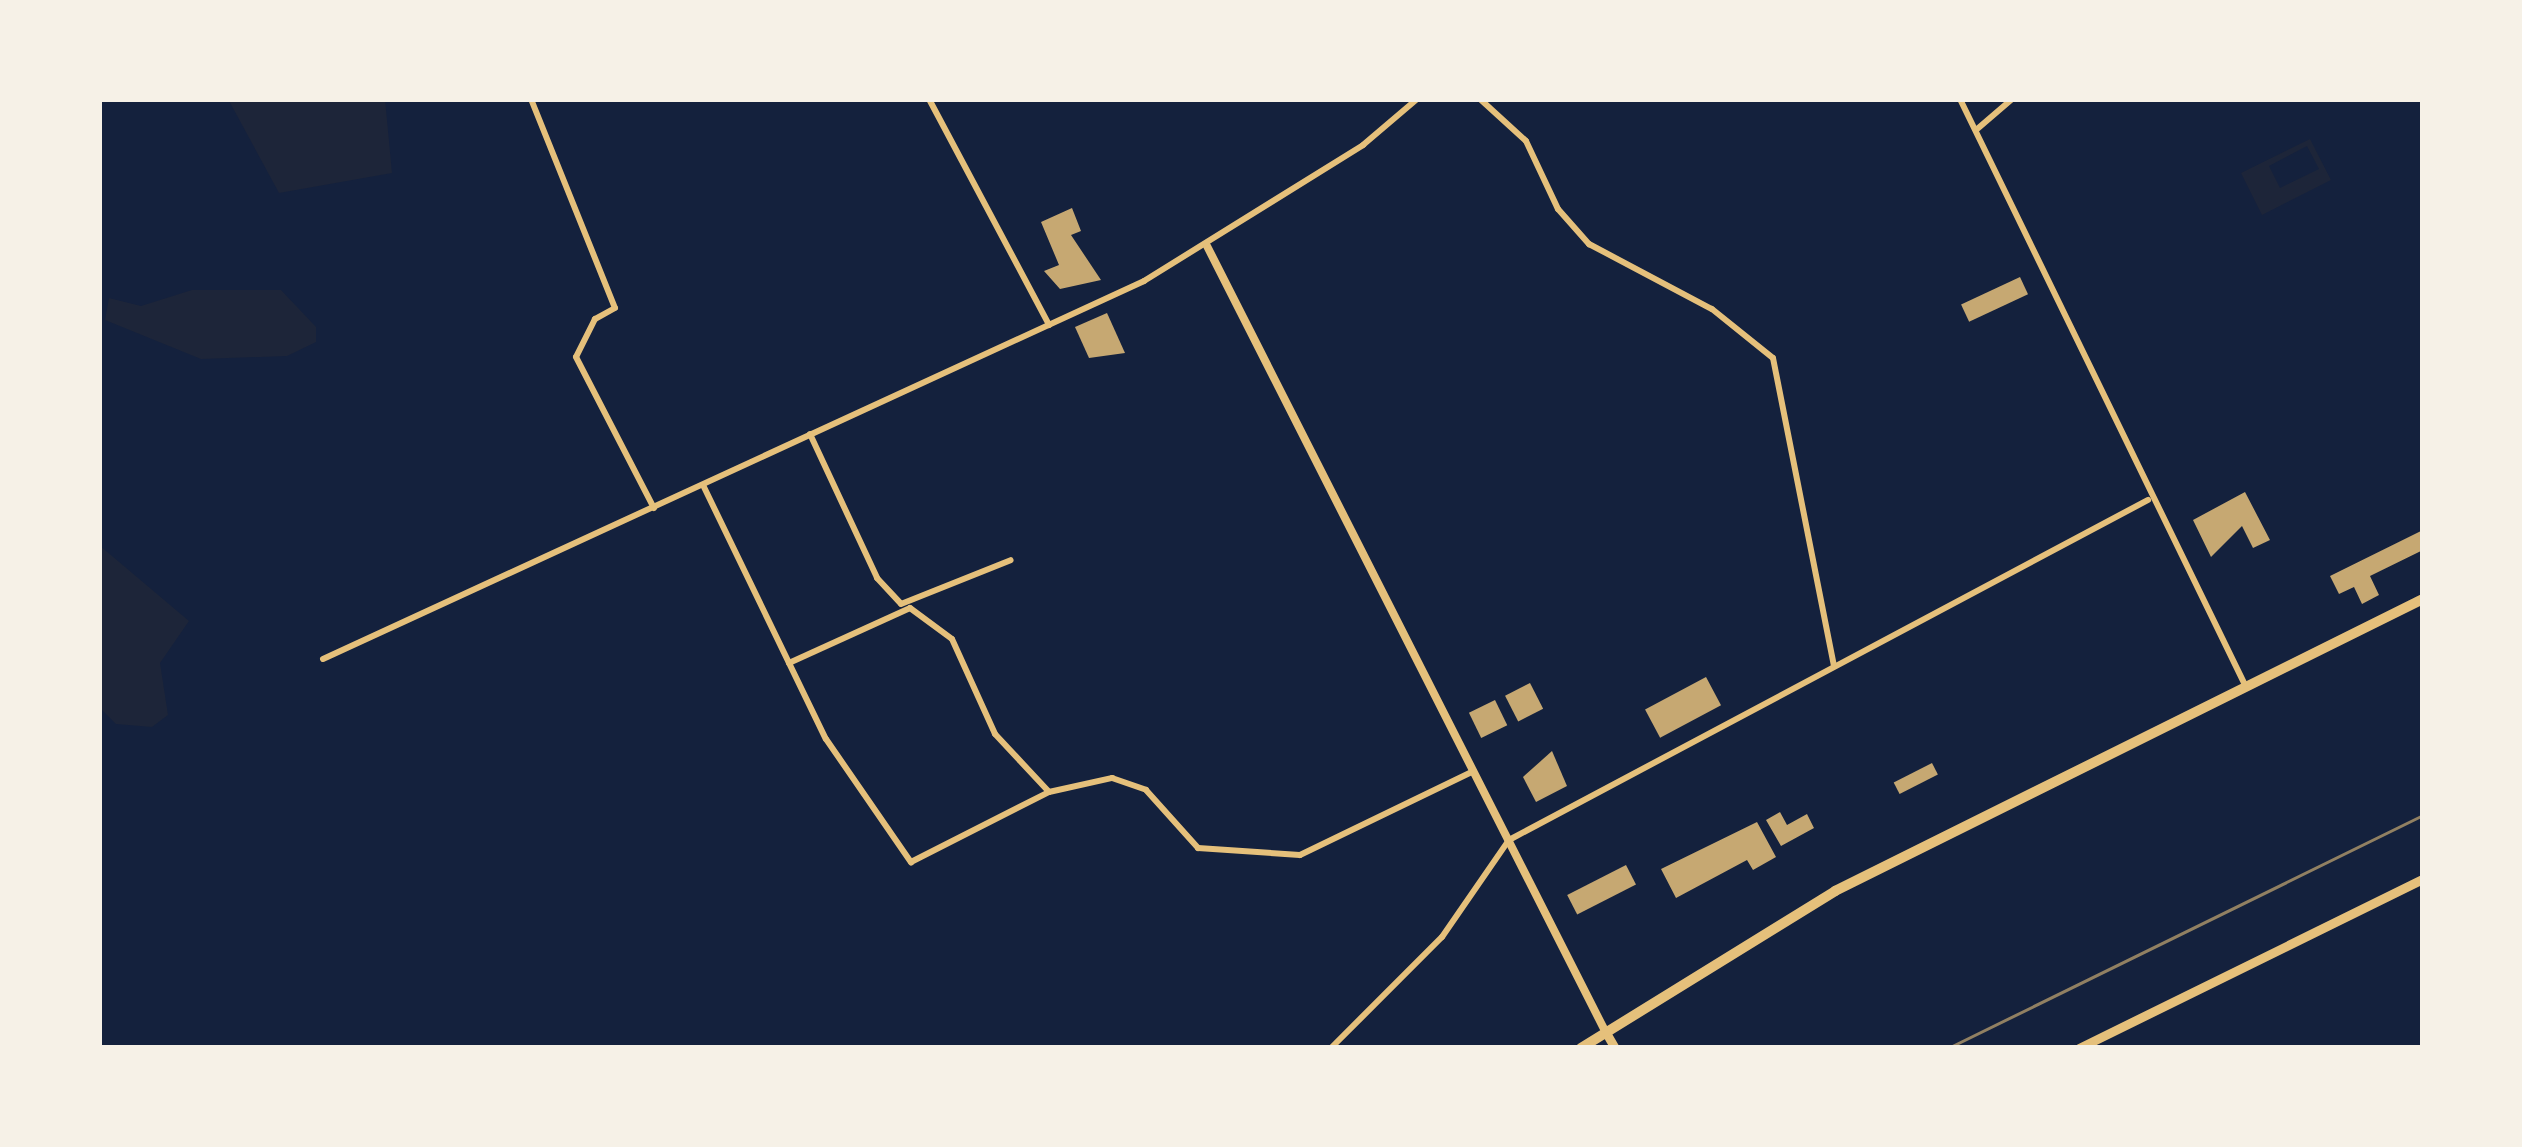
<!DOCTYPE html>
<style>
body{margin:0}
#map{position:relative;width:2522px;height:1147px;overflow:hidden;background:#14213d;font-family:Overpass,sans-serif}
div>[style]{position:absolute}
.green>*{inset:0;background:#1d2539}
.building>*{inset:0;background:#c6a872;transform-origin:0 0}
.minor>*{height:6px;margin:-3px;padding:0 3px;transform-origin:3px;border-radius:3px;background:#e5c07b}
.tertiary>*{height:8px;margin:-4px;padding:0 4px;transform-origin:4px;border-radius:4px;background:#e5c07b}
.secondary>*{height:9px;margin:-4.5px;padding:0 4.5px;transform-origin:4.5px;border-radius:4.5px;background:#e5c07b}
.primary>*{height:10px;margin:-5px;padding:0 5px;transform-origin:5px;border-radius:5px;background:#e5c07b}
.rail>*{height:3px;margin:-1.5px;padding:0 1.5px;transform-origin:1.5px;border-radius:1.5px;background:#918062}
span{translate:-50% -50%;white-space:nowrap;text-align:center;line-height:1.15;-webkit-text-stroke:9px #f6f1e7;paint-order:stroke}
.frame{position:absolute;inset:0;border:102px solid #f6f1e7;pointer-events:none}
</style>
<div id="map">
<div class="green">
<div style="clip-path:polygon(228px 99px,385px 99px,392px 173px,279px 193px)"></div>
<div style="clip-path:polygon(evenodd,2310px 139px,2331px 180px,2262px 215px,2241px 173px,2310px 139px,2307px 146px,2319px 169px,2280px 188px,2269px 166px,2307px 146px)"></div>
<div style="clip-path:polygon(192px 290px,281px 290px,316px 327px,316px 342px,287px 356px,201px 359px,105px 320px,109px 298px,141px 306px)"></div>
<div style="clip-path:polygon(99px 545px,189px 621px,160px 663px,168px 715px,152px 727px,116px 724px,99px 707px)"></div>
</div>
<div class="building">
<div style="clip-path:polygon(1072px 208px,1081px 231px,1071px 235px,1101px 280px,1060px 289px,1044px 271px,1059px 265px,1041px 222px)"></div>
<div style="left:2020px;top:277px;width:19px;height:65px;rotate:65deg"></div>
<div style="clip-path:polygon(1107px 313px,1125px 353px,1089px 358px,1075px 327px)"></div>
<div style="clip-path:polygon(2245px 492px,2270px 540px,2253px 548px,2242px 526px,2211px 557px,2193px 520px)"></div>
<div style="clip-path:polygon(2423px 530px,2423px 550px,2370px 576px,2379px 595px,2362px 604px,2354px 587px,2339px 594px,2330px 576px)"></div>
<div style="left:1706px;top:677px;width:32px;height:69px;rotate:62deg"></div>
<div style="left:1530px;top:683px;width:29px;height:28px;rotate:63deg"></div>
<div style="left:1495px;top:700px;width:28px;height:29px;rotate:64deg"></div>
<div style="clip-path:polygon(1552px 751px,1567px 786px,1536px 802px,1523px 777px)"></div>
<div style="left:1932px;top:763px;width:13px;height:43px;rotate:63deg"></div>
<div style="clip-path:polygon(1780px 812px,1787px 825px,1807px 814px,1814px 828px,1781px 846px,1766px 820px)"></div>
<div style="clip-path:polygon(1757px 822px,1776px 857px,1753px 870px,1747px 860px,1676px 898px,1661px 869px)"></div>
<div style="left:1626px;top:865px;width:22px;height:66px;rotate:63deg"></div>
</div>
<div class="minor">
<div style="left:531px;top:99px;width:225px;rotate:68.1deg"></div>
<div style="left:615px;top:308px;width:23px;rotate:151deg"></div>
<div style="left:595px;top:319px;width:42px;rotate:116.6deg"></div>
<div style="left:576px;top:357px;width:170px;rotate:62.7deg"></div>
<div style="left:929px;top:99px;width:256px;rotate:62deg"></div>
<div style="left:1480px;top:99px;width:62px;rotate:42.4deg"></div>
<div style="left:1526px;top:141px;width:75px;rotate:64.8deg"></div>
<div style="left:1558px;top:209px;width:47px;rotate:48.5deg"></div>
<div style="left:1589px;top:244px;width:139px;rotate:27.9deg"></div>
<div style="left:1712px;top:309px;width:78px;rotate:38.8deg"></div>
<div style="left:1773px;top:358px;width:314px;rotate:78.8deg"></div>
<div style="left:1960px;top:99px;width:654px;rotate:64.06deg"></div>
<div style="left:1976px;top:130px;width:48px;rotate:-40.7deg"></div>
<div style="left:810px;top:434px;width:159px;rotate:65deg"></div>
<div style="left:877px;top:578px;width:35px;rotate:47deg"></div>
<div style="left:901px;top:604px;width:118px;rotate:-21.8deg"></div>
<div style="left:703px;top:485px;width:282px;rotate:64.2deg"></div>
<div style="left:826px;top:739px;width:150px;rotate:55.4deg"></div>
<div style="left:911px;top:862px;width:155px;rotate:-26.9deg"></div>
<div style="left:1049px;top:792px;width:65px;rotate:-12.5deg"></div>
<div style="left:1112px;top:778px;width:36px;rotate:19deg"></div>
<div style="left:1146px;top:790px;width:78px;rotate:48.1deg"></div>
<div style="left:1198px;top:848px;width:102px;rotate:3.9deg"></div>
<div style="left:1300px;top:855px;width:193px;rotate:-25.8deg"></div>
<div style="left:323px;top:659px;width:904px;rotate:-24.72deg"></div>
<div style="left:1144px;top:281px;width:258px;rotate:-31.8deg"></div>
<div style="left:1363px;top:145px;width:71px;rotate:-40.4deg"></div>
<div style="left:789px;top:663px;width:133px;rotate:-24.4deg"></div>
<div style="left:910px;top:608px;width:52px;rotate:36.4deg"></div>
<div style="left:952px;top:639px;width:104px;rotate:65.6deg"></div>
<div style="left:995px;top:734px;width:79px;rotate:47deg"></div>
<div style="left:1331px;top:1048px;width:157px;rotate:-45deg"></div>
<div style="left:1442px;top:937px;width:118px;rotate:-55.4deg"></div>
<div style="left:1509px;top:840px;width:724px;rotate:-28.02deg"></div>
</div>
<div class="tertiary">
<div style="left:1207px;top:246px;width:880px;rotate:63.11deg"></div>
</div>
<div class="secondary">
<div style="left:1605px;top:1031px;width:20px;rotate:60deg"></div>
<div style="left:2079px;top:1048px;width:383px;rotate:-26.2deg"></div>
</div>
<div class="primary">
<div style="left:1581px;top:1048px;width:299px;rotate:-31.7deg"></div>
<div style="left:1835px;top:891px;width:657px;rotate:-26.41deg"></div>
</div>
<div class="rail">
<div style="left:1948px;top:1048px;width:529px;rotate:-26.13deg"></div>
</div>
<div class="frame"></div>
</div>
